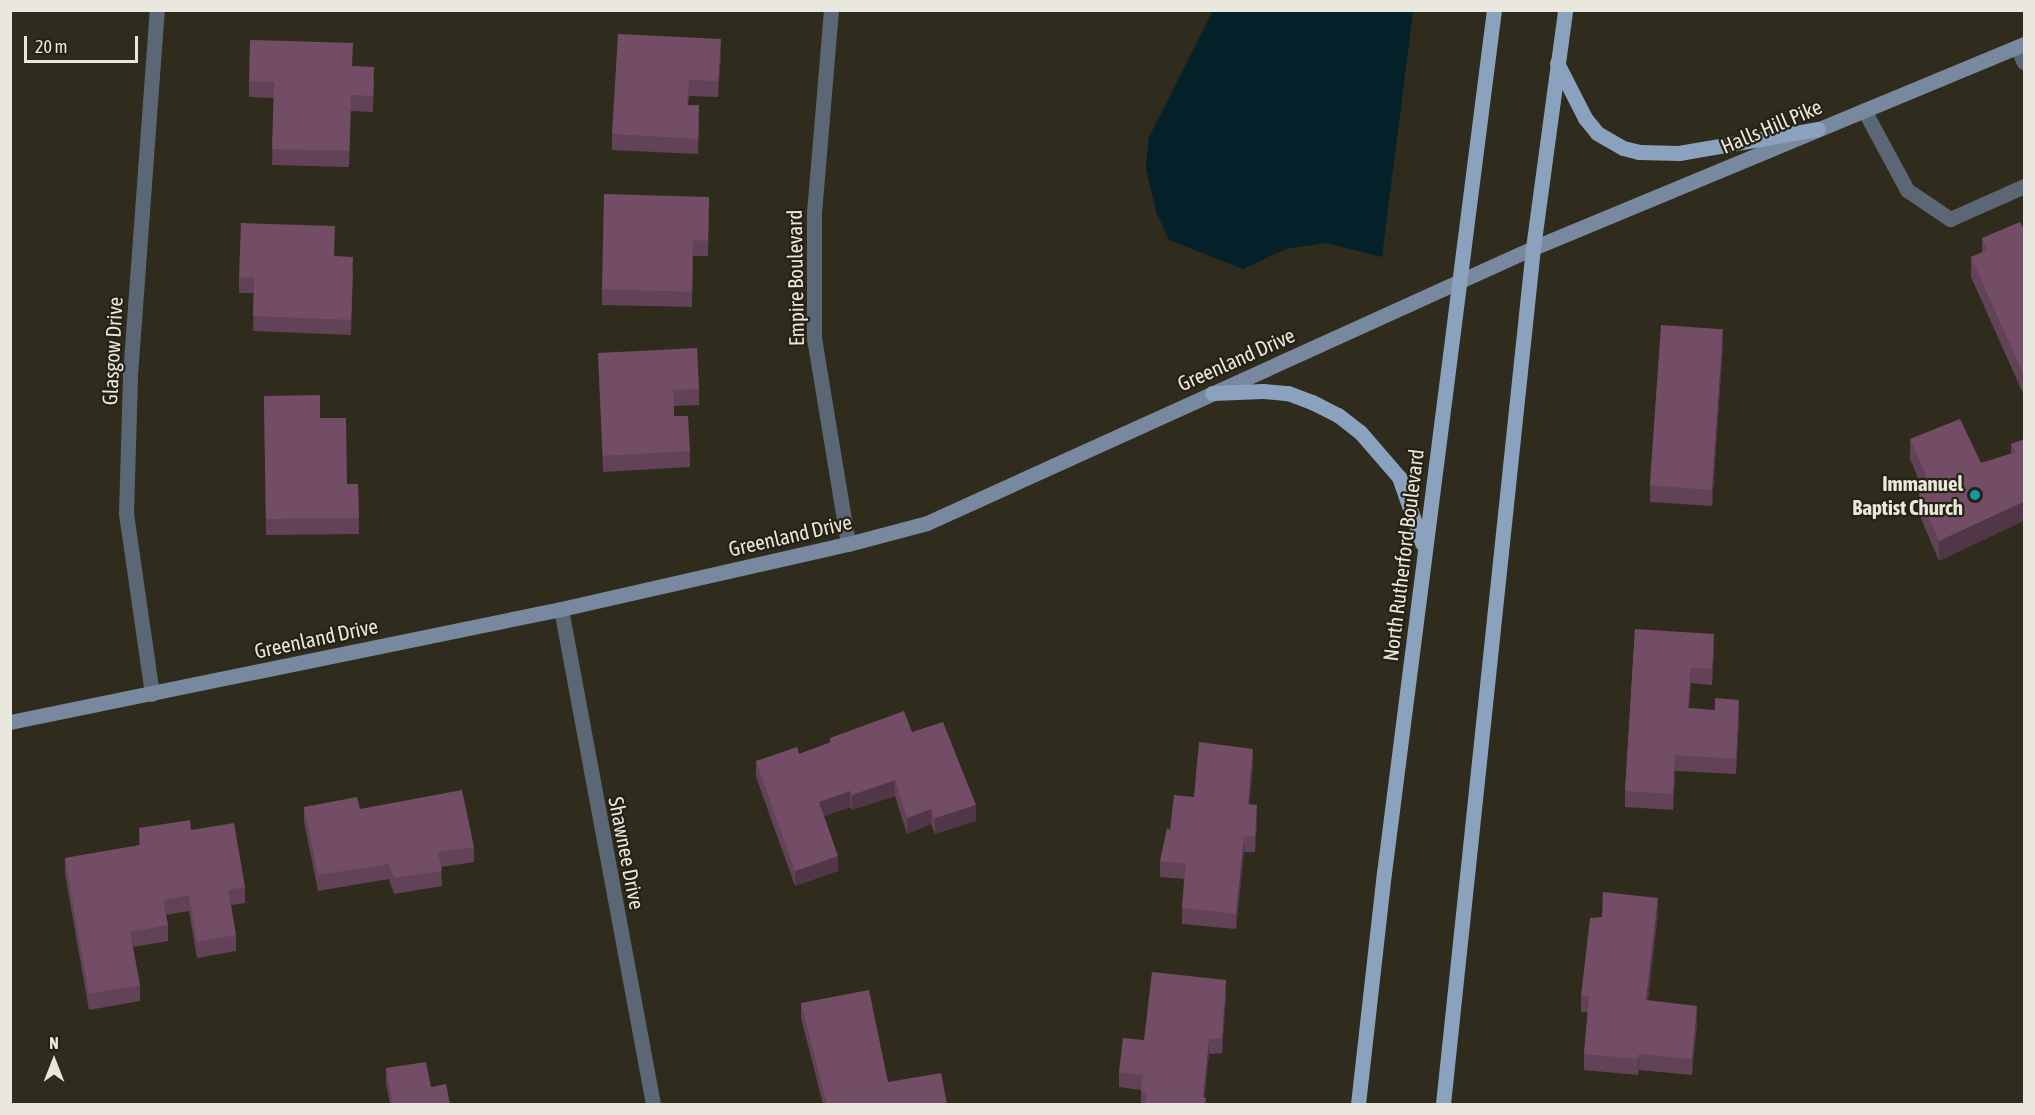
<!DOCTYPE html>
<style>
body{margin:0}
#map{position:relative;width:2035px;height:1115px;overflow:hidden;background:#2f2c1d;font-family:"Asap Condensed",sans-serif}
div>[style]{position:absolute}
.water>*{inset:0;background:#042028}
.lane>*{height:15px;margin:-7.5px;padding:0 7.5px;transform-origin:7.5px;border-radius:7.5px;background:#5c6776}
.street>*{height:15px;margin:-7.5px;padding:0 7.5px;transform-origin:7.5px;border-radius:7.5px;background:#5c6776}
.secondary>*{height:15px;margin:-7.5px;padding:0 7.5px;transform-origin:7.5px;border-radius:7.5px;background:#77889f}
.primary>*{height:15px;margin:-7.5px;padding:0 7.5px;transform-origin:7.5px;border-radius:7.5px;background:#8ba2bf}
.wall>*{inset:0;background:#624257}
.shaded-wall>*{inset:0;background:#503647}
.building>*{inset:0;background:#724d65;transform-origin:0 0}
.dots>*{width:16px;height:16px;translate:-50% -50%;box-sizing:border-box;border:3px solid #252214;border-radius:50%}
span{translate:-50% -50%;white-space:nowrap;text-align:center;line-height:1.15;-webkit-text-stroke:4.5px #252214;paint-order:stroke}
.street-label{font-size:21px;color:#e9e7de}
.poi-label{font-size:21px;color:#e9e7de;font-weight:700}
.right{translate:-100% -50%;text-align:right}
.frame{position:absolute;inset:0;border:12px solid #e9e7de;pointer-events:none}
.north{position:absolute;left:24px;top:1031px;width:60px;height:60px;-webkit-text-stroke:4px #252214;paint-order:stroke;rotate:0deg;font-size:16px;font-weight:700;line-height:24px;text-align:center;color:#e9e7de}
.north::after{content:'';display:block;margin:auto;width:21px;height:27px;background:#e9e7de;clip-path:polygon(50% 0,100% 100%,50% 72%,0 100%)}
.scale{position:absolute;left:24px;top:36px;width:114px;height:27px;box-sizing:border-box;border:3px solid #e9e7de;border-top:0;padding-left:8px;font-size:18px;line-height:21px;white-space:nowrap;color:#e9e7de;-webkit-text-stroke:4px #252214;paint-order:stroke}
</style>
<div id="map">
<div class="water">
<div style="clip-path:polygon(1213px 11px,1413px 11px,1382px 257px,1326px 243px,1286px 249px,1243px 269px,1169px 240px,1156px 212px,1146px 167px,1149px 137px)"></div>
</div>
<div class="lane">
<div style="left:2017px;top:47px;width:17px;rotate:66deg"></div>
<div style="left:1864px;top:110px;width:91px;rotate:61.7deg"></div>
<div style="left:1907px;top:190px;width:52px;rotate:34deg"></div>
<div style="left:1950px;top:219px;width:81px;rotate:-24deg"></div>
</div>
<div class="street">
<div style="left:831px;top:10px;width:203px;rotate:94.8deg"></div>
<div style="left:814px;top:212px;width:126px;rotate:90deg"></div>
<div style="left:814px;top:338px;width:209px;rotate:80.6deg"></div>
<div style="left:561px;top:609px;width:503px;rotate:79.47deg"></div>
<div style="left:152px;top:694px;width:183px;rotate:-98.2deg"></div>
<div style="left:126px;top:513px;width:138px;rotate:-88.3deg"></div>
<div style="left:130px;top:375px;width:366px;rotate:-85.8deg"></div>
</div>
<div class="secondary">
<div style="left:10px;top:722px;width:562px;rotate:-11.59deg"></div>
<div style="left:561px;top:609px;width:294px;rotate:-12.8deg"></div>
<div style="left:848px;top:544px;width:82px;rotate:-14.9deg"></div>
<div style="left:927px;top:523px;width:665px;rotate:-24.41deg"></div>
<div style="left:1533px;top:248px;width:532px;rotate:-22.56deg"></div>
</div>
<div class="primary">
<div style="left:1557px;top:63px;width:62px;rotate:63deg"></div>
<div style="left:1585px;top:118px;width:19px;rotate:51deg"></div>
<div style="left:1597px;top:133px;width:30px;rotate:30deg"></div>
<div style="left:1623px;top:148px;width:16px;rotate:14deg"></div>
<div style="left:1639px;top:152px;width:40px;rotate:1.4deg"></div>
<div style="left:1679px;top:153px;width:141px;rotate:-9.8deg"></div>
<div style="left:1212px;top:393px;width:51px;rotate:-2.2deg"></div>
<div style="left:1263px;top:391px;width:25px;rotate:5deg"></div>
<div style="left:1288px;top:393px;width:26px;rotate:21deg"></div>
<div style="left:1312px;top:402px;width:29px;rotate:27deg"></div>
<div style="left:1338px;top:415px;width:28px;rotate:38deg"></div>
<div style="left:1360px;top:432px;width:60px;rotate:49.1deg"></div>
<div style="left:1399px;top:477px;width:70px;rotate:70.8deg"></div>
<div style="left:1358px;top:1104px;width:232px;rotate:-83.6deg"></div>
<div style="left:1384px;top:873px;width:870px;rotate:-82.74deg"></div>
<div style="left:1443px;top:1104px;width:861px;rotate:-84deg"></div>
<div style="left:1533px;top:248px;width:240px;rotate:-82.3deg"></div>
</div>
<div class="wall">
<div style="clip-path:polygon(721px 55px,718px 97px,689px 96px,688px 105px,699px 121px,698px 154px,612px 150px,612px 134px)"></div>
<div style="clip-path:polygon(352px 66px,374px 82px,373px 112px,351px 111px,349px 167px,272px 165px,274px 98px,249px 97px,249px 81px)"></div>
<div style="clip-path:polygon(709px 197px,708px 256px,693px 256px,692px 307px,602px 305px,602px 289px)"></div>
<div style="clip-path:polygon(2025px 231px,2025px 398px,1971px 277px,1971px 257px,1982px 253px,1982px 238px)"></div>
<div style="clip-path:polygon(335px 256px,353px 273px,351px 335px,253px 331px,254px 293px,239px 293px,239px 277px)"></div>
<div style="clip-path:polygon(1723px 345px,1712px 506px,1650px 502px,1650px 486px)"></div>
<div style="clip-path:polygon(598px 353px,699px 389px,699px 405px,674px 406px,674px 416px,690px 451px,690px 467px,603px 472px)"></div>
<div style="clip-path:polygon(264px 396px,347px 484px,358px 484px,359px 534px,266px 535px)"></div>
<div style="clip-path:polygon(1910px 439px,1981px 463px,2011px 454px,2011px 444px,2025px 439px,2025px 520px,1939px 561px,1919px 514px,1919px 494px,1924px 492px,1910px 459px)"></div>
<div style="clip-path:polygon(1635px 629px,1714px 649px,1712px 685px,1691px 683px,1689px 708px,1739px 716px,1736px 774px,1675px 771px,1673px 810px,1625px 807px,1625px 791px)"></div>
<div style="clip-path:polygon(912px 732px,976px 821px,935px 834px,931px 824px,907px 834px,895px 796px,852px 810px,850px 807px,824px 816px,838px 871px,795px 886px,756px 777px,756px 761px,799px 754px,830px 743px,830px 738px)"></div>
<div style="clip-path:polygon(1253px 765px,1249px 804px,1257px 821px,1255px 852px,1244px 852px,1236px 929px,1182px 924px,1182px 908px,1184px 879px,1160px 877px,1160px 861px,1170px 830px)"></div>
<div style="clip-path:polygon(304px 807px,360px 809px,474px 847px,474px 862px,441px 867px,442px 886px,394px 894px,389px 879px,318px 891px,304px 822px)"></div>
<div style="clip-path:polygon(139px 828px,191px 830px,245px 887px,245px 903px,231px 905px,236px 935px,236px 951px,197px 958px,189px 911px,166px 915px,168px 925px,168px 941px,133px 947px,140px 985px,140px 1001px,89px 1010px,65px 874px,65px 858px,139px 845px)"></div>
<div style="clip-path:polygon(1658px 914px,1648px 1000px,1697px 1022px,1692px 1075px,1639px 1070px,1638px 1075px,1584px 1070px,1584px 1054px,1588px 1012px,1581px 1012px,1581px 996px)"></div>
<div style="clip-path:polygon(1226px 996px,1222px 1053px,1209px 1054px,1204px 1097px,1206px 1104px,1141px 1104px,1141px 1090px,1119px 1087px,1119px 1072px)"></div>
<div style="clip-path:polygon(801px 1003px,888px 1082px,947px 1104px,823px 1104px,801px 1018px)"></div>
<div style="clip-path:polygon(386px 1068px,431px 1087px,450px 1104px,390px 1104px,386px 1083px)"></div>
</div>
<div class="shaded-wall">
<div style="clip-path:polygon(721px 39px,721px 55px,718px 97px,718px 81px)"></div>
<div style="clip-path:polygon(1723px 329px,1723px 345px,1712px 506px,1712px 491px)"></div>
<div style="clip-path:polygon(2025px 501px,2025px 520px,1939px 561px,1939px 541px)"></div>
<div style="clip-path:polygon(1714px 634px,1714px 649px,1712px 685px,1712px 669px)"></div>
<div style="clip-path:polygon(1691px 668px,1691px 683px,1688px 723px,1688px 708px)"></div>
<div style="clip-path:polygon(1739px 700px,1739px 716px,1736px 774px,1736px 759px)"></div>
<div style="clip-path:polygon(1253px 749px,1253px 765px,1248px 820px,1248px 804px)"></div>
<div style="clip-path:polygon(1675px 755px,1675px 771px,1673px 810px,1673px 794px)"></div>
<div style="clip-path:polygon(895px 780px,895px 796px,852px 810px,852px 795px)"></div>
<div style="clip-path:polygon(850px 791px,850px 807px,819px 818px,819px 802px)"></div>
<div style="clip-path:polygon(976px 805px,976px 821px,935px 834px,935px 818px)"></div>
<div style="clip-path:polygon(1257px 805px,1257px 821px,1255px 852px,1255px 836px)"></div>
<div style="clip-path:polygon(931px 809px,931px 824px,907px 834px,907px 818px)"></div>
<div style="clip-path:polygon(1244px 837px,1244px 852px,1236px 929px,1236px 914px)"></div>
<div style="clip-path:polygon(838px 856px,838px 871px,795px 886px,795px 871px)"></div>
<div style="clip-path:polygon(1658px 898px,1658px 914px,1646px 1015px,1646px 1000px)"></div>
<div style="clip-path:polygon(1226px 980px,1226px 996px,1222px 1053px,1222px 1038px)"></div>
<div style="clip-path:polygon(1697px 1006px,1697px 1022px,1692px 1075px,1692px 1059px)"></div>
<div style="clip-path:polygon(1209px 1039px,1209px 1054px,1204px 1104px,1203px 1097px)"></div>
<div style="clip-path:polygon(1639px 1054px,1639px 1070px,1638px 1075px,1638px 1059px)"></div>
</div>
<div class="building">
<div style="clip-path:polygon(618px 34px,721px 39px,718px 81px,689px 80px,687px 105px,699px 105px,698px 139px,612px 134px)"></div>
<div style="clip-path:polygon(250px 40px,353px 43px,352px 66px,374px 67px,373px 96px,351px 95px,349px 151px,272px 149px,274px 82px,249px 81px)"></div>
<div style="clip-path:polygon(604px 194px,709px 197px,708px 241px,693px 240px,692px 292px,602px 289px)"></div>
<div style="clip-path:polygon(2020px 222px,2025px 231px,2025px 378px,1971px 257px,1987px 250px,1982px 238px)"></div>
<div style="clip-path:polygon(241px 223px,335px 226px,334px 256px,353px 257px,351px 320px,253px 316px,254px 278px,239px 277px)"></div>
<div style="left:1661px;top:325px;width:62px;height:161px;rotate:4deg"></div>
<div style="clip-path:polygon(697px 348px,699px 389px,673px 390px,674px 416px,688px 416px,690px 451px,603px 456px,598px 353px)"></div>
<div style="clip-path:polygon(320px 395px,320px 418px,346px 418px,347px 484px,358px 484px,359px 518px,266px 519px,264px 396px)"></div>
<div style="clip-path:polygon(1960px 419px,1981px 463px,2016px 452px,2011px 444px,2025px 439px,2025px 501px,1939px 541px,1919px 494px,1932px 489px,1910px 439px)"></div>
<div style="clip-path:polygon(1635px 629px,1714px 634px,1712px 669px,1691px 668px,1688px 708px,1715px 710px,1715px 698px,1739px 700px,1736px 759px,1675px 755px,1673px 794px,1625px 791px)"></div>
<div style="clip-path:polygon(904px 711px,912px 732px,943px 722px,976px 805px,935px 818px,931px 809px,907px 818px,895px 780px,852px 795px,850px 791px,819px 802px,838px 856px,795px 871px,756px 761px,797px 747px,799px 754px,831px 742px,830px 738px)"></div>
<div style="clip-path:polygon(1199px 742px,1253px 749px,1248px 804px,1257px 805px,1255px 836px,1244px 837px,1236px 914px,1182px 908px,1186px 864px,1160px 861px,1167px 828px,1170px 830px,1174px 795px,1194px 797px)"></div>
<div style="clip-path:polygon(462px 790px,474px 847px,438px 852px,442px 871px,394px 878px,389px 864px,318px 875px,304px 807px,357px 797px,360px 809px)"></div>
<div style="clip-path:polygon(190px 820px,191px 830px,234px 823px,245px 887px,228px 890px,236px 935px,197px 942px,189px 895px,163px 900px,168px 925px,130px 932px,140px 985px,89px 994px,65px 858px,141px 845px,139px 828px)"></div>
<div style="clip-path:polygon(1603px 892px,1658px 898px,1646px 1000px,1697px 1006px,1692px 1059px,1639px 1054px,1638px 1059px,1584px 1054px,1589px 996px,1581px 996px,1590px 918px,1602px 917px)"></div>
<div style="clip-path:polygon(1152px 972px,1226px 980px,1222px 1038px,1209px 1039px,1203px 1097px,1206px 1098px,1205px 1104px,1145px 1104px,1147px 1094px,1141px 1091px,1143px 1075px,1119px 1072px,1123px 1038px,1144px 1040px)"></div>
<div style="clip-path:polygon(869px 990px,888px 1082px,941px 1073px,947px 1104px,827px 1104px,801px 1003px)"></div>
<div style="clip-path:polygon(426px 1062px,431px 1087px,446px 1084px,450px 1104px,393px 1104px,386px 1068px)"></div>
</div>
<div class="dots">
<div style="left:1975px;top:495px;background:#0f9aa8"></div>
</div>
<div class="street-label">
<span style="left:1771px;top:126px;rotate:-23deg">Halls Hill Pike</span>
<span style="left:795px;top:278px;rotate:-91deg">Empire Boulevard</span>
<span style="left:112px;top:351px;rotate:-87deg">Glasgow Drive</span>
<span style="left:1236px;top:359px;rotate:-24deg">Greenland Drive</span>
<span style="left:790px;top:535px;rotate:-13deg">Greenland Drive</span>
<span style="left:1403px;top:555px;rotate:-83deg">North Rutherford Boulevard</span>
<span style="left:316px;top:638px;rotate:-12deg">Greenland Drive</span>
<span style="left:627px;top:853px;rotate:79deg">Shawnee Drive</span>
</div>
<div class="poi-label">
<span class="right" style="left:1963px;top:495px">Immanuel<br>Baptist Church</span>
</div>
<div class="frame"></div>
<div class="north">N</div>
<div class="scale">20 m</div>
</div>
